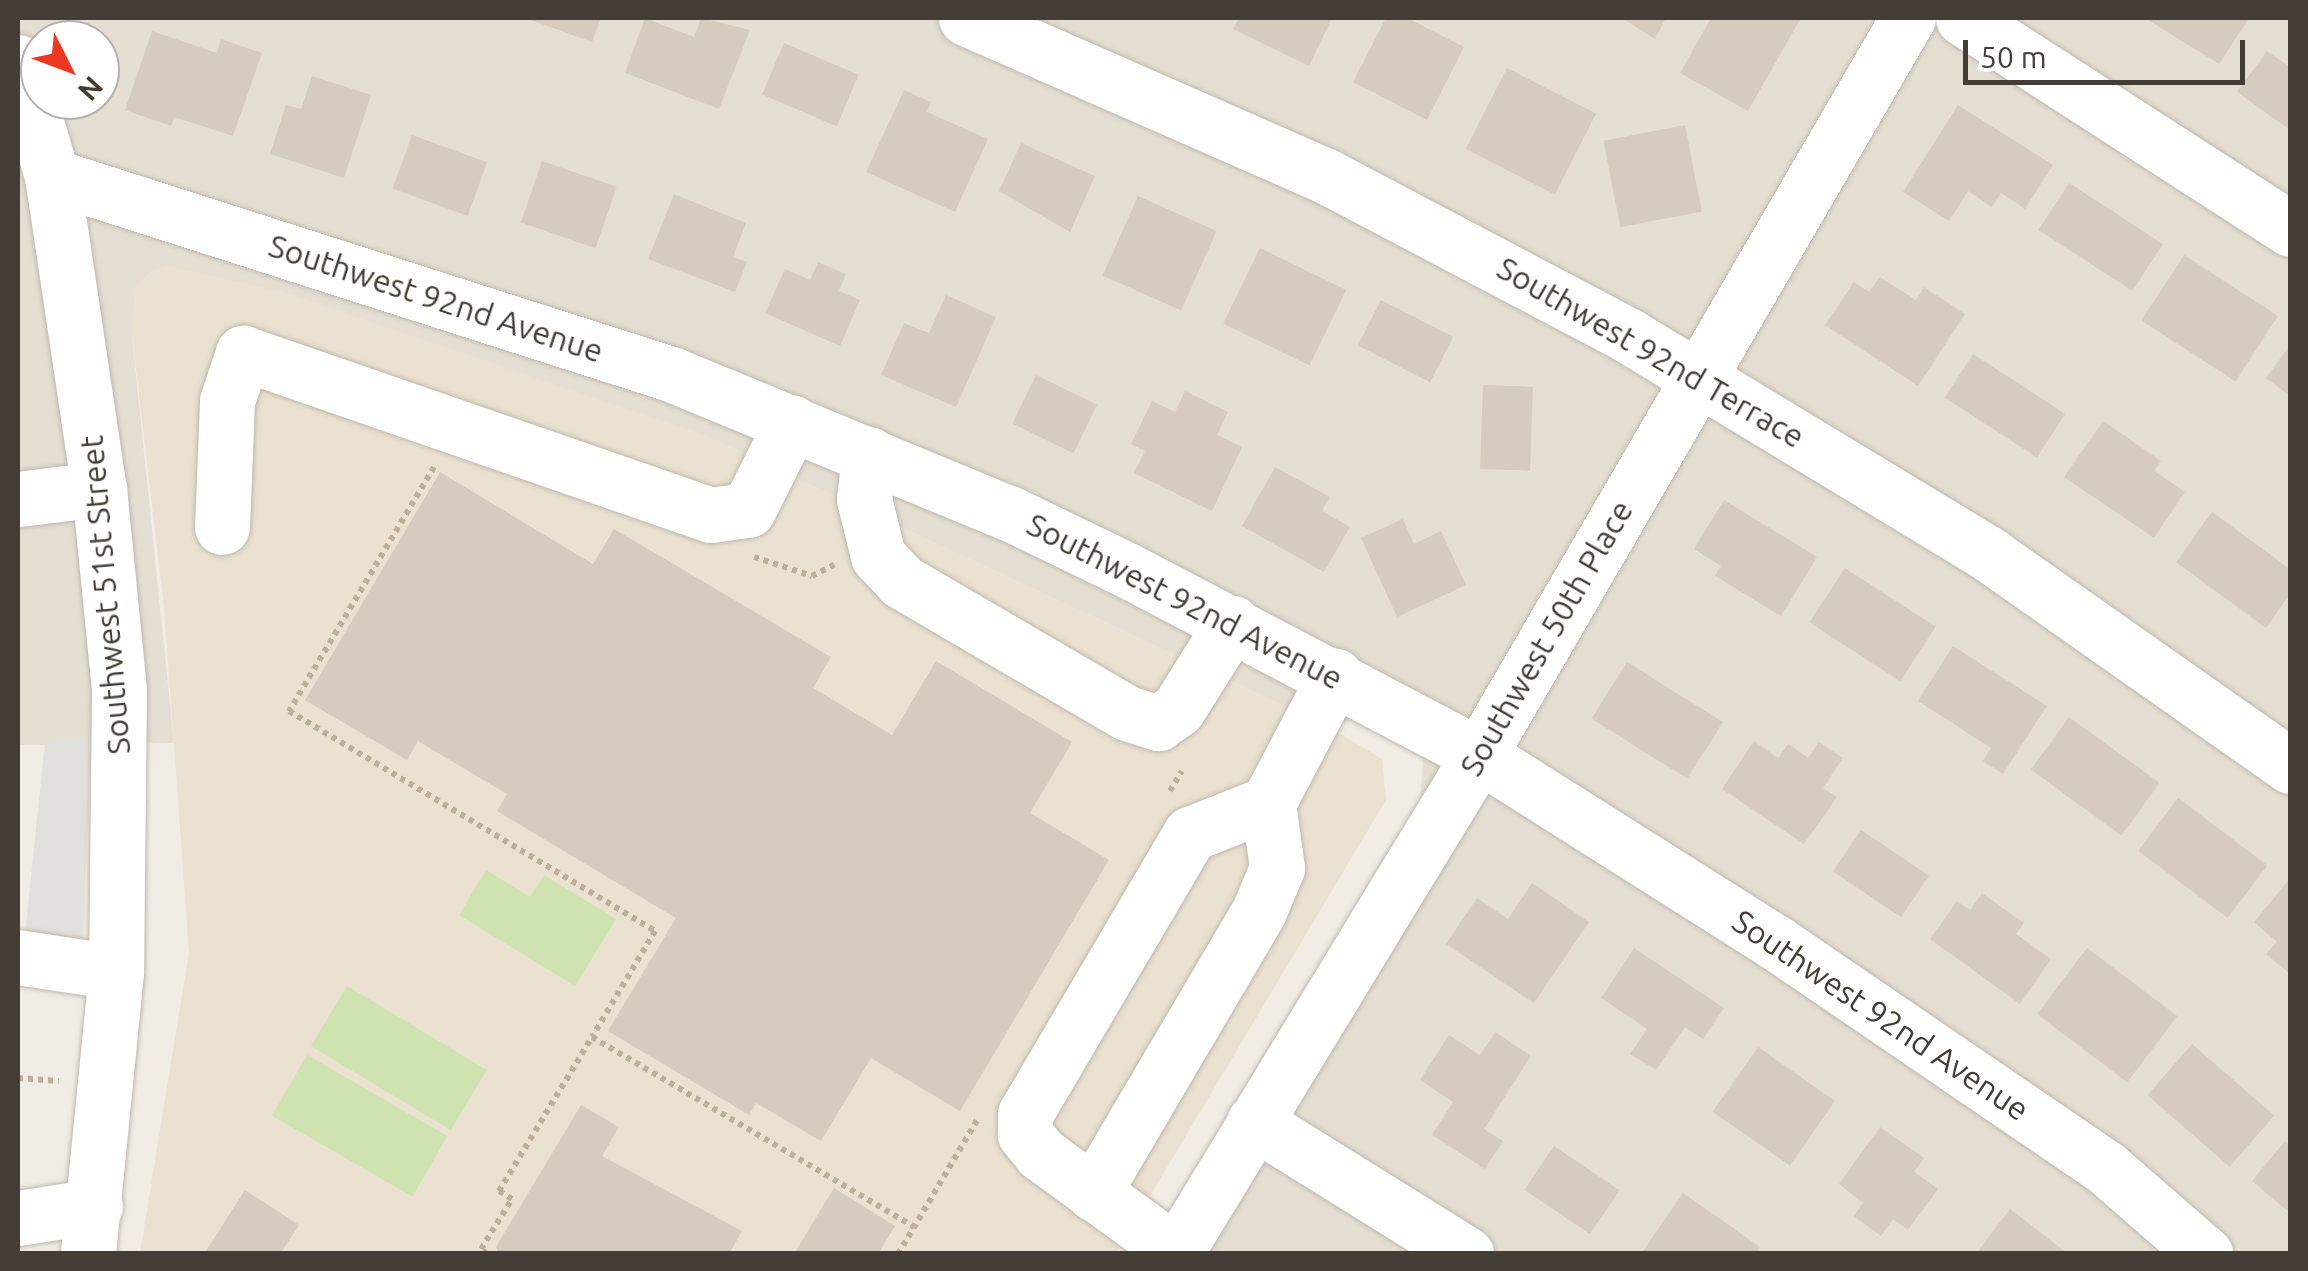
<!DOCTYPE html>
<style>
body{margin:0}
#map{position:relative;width:2308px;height:1271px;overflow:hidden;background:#f1ede5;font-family:Ubuntu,sans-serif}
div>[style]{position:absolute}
.residential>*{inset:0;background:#e5dfd3}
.education>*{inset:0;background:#eae1d0}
.green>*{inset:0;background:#cee3b0;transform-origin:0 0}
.parking>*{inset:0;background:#e2e0dd}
.building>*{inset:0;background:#d5cbbe;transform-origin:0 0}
.path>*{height:6px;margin-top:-3px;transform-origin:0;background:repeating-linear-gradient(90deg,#bdaf9a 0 5px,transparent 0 10px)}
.roads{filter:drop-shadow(0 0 2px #bfb7ab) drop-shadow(0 0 2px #bfb7ab)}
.minor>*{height:55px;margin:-27.5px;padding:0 27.5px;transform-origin:27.5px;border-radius:27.5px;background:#fff}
span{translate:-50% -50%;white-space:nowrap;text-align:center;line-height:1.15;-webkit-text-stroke:8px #fff;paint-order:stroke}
.street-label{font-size:32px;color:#433d35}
.frame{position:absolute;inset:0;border:20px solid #433d35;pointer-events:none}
.north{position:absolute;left:20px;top:20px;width:100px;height:100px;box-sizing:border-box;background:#fff;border:2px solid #b4b1ae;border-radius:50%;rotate:132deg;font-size:28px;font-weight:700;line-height:40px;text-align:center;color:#433d35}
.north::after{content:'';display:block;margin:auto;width:35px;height:45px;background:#ec3821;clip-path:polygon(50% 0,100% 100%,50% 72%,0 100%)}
.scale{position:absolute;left:1963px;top:40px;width:282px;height:45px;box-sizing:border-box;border:5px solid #433d35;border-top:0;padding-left:12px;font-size:30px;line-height:35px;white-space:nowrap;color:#433d35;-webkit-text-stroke:8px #fff;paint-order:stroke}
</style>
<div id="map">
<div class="residential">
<div style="clip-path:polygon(evenodd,18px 18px,2290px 18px,2290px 1253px,1155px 1253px,1420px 806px,1423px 757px,1408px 736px,1354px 719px,1329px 727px,706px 436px,152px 271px,137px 287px,131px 326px,174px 743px,18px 745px,18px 18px,40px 40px,100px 40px,100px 100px,40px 100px,40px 40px)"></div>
</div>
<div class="education">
<div style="clip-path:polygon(168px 266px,283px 292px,706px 436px,1329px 727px,1382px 759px,1386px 800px,1116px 1253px,140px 1253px,189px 952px,164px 607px,131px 326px,136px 287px,152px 271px)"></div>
</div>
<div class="green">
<div style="clip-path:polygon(486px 870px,530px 897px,544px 875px,616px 919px,575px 986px,459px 915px)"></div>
<div style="left:347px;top:986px;width:163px;height:70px;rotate:31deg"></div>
<div style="left:307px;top:1055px;width:162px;height:70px;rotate:30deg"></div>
</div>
<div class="parking">
<div style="clip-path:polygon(91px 738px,83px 943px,25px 934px,45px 743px)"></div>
</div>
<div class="building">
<div style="clip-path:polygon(525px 18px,601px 18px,592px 42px)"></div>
<div style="clip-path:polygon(645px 18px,694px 37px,701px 18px,750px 30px,719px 109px,625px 73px)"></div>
<div style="clip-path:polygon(1239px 18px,1332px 18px,1309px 66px,1233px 29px)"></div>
<div style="clip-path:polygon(1386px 18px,1407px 18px,1464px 47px,1427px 120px,1353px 82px)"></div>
<div style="clip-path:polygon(1622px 18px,1666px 18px,1655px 39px)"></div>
<div style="clip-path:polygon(1711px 18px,1801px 18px,1748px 111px,1680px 73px)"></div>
<div style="clip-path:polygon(2145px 18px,2249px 18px,2219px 64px)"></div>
<div style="clip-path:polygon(152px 31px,217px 53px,221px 39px,262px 53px,233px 136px,174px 117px,171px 126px,125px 110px)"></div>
<div style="left:784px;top:43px;width:81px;height:56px;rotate:23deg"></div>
<div style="clip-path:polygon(2267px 51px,2290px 67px,2290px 130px,2237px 92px)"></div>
<div style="left:1507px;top:68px;width:100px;height:91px;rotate:27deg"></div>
<div style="clip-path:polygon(312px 76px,371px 95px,344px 178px,270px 154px,286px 105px,301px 109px)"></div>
<div style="clip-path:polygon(904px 90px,931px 102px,927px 112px,988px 139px,955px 212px,866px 172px)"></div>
<div style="clip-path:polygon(1958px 105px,2053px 165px,2025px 209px,2001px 193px,1992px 207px,1968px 191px,1949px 221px,1903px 192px)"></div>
<div style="left:1685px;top:125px;width:88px;height:83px;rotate:79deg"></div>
<div style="left:412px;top:135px;width:80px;height:57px;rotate:20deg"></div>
<div style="clip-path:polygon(1021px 143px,1095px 176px,1070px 232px,999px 191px)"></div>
<div style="left:542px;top:161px;width:79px;height:65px;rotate:19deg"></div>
<div style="left:2069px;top:183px;width:112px;height:56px;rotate:33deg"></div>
<div style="clip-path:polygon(674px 194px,746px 223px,733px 257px,747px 262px,735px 292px,648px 259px)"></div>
<div style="left:1138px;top:196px;width:86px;height:87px;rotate:24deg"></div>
<div style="left:1260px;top:248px;width:96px;height:84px;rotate:26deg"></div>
<div style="left:2184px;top:255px;width:112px;height:78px;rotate:33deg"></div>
<div style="clip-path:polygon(818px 262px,846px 274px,839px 291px,860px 300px,840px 346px,765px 313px,785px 269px,810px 280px)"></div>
<div style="clip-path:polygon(1880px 277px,1916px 300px,1924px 287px,1965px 314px,1918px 386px,1825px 325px,1854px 282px,1869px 292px)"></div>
<div style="clip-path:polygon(946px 295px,996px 317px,956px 407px,881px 375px,904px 323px,929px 333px)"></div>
<div style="left:1381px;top:300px;width:81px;height:51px;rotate:27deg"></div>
<div style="clip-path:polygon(2290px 345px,2290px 396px,2266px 378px)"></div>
<div style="left:1973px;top:354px;width:110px;height:52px;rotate:33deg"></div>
<div style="left:1036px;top:375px;width:68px;height:54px;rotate:26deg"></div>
<div style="left:1483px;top:385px;width:50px;height:84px;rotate:2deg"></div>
<div style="clip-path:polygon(1185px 391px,1228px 412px,1217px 435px,1242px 447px,1212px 511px,1134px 473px,1145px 451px,1131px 444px,1152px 401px,1175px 412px)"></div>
<div style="clip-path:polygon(2103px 421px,2161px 461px,2154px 471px,2185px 492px,2154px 538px,2064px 477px)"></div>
<div style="clip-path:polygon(1275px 467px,1330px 497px,1322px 511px,1350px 527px,1324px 572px,1242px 526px)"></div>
<div style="clip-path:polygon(440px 472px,593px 564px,614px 529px,831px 657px,813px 688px,892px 735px,936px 661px,1072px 742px,1030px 813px,1109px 860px,960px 1111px,871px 1058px,821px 1141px,756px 1103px,749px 1115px,608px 1031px,676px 918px,497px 811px,507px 794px,418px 741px,407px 760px,305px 700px)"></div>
<div style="clip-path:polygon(1724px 500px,1817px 557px,1781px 616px,1715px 576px,1721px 566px,1694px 549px)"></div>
<div style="clip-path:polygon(2212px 512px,2290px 569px,2290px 594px,2266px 628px,2176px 562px)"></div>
<div style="clip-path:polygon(1403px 519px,1414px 544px,1441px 531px,1466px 585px,1397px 617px,1361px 538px)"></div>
<div style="left:1845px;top:568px;width:108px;height:65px;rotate:33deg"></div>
<div style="clip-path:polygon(1953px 646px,2047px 706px,2003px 774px,1983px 761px,1991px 748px,1918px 701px)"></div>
<div style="left:1627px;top:662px;width:113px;height:67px;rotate:32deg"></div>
<div style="left:2069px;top:717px;width:112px;height:65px;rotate:36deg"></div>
<div style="clip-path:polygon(1754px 741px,1778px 758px,1788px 744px,1808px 758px,1819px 742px,1843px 758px,1823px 788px,1837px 797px,1804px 844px,1722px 789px)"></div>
<div style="left:2178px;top:798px;width:112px;height:66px;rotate:37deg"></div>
<div style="left:1861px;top:830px;width:82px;height:50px;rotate:34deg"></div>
<div style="clip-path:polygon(2288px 881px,2290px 884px,2290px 974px,2266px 954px,2277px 942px,2254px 922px)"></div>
<div style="clip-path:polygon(1532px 883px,1589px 922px,1534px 1003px,1446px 944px,1477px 898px,1508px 919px)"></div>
<div style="clip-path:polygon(1982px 893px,2024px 923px,2016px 934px,2051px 959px,2020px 1004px,1930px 939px,1957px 901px,1970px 910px)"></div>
<div style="clip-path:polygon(1634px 948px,1724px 1008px,1703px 1039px,1685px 1027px,1656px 1070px,1630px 1054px,1647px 1029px,1601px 998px)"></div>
<div style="left:2087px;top:948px;width:113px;height:83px;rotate:37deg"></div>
<div style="clip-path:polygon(1495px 1032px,1531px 1056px,1484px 1129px,1503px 1141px,1485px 1169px,1432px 1135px,1453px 1102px,1420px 1080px,1449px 1035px,1480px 1055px)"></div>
<div style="left:2192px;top:1044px;width:109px;height:68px;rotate:41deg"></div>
<div style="left:1758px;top:1047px;width:94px;height:79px;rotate:35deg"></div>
<div style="clip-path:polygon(581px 1105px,619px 1127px,602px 1156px,742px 1231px,729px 1254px,499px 1254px,496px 1247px)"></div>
<div style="clip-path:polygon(1880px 1127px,1924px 1158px,1914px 1172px,1938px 1189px,1908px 1230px,1893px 1219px,1881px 1236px,1854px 1216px,1863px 1203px,1839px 1184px)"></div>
<div style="clip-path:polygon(2285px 1141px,2290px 1146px,2290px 1213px,2252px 1181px)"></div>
<div style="left:1554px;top:1146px;width:79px;height:53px;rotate:34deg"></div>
<div style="clip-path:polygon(834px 1188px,895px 1226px,878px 1254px,794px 1254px)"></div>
<div style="clip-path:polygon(245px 1190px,299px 1225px,280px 1254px,204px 1254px)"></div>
<div style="clip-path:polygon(1683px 1193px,1760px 1247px,1756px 1254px,1641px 1254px)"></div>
<div style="clip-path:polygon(2010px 1209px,2068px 1254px,1976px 1254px)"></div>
</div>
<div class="path">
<div style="left:434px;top:467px;width:284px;rotate:120.7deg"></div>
<div style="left:289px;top:711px;width:427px;rotate:31deg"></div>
<div style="left:655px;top:931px;width:123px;rotate:120.7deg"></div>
<div style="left:592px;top:1037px;width:374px;rotate:30.5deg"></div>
<div style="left:754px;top:557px;width:61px;rotate:18.1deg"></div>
<div style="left:812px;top:576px;width:25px;rotate:-27deg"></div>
<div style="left:1170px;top:791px;width:23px;rotate:-59deg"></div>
<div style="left:18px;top:1078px;width:41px;rotate:4.2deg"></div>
<div style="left:487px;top:1254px;width:8px;rotate:-140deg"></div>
<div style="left:481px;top:1249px;width:59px;rotate:-58.2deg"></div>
<div style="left:512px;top:1199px;width:15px;rotate:-148deg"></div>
<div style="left:499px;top:1191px;width:180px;rotate:-58.9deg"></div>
<div style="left:898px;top:1254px;width:159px;rotate:-59.4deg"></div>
</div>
<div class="roads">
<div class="minor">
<div style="left:966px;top:18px;width:393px;rotate:23.7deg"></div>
<div style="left:1326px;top:176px;width:343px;rotate:27.8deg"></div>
<div style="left:1629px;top:336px;width:422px;rotate:31.2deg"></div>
<div style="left:1990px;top:555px;width:367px;rotate:35.1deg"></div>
<div style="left:1963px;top:18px;width:389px;rotate:32.8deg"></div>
<div style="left:18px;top:62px;width:119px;rotate:73.4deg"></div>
<div style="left:52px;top:176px;width:74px;rotate:81.4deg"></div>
<div style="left:63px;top:249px;width:243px;rotate:81.5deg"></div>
<div style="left:99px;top:489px;width:203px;rotate:84.3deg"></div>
<div style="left:119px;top:691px;width:281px;rotate:90.6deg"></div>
<div style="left:116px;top:972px;width:283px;rotate:95.7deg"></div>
<div style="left:52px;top:176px;width:650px;rotate:17.74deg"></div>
<div style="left:671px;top:374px;width:365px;rotate:22.4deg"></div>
<div style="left:1009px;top:513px;width:131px;rotate:25.8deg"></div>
<div style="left:1127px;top:570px;width:398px;rotate:27.7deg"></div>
<div style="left:1479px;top:755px;width:350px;rotate:32.3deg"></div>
<div style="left:1775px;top:942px;width:399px;rotate:34.3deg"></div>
<div style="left:2105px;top:1167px;width:133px;rotate:41deg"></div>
<div style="left:869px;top:454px;width:45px;rotate:96.3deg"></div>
<div style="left:864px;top:499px;width:59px;rotate:76.2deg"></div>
<div style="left:878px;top:556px;width:34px;rotate:47deg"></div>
<div style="left:901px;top:581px;width:262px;rotate:30.3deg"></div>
<div style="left:1127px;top:713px;width:33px;rotate:18deg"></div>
<div style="left:1158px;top:723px;width:24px;rotate:-35deg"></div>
<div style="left:1178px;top:709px;width:102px;rotate:-57.9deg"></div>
<div style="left:18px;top:499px;width:82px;rotate:-7deg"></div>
<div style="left:222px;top:527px;width:126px;rotate:-87.7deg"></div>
<div style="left:227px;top:401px;width:51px;rotate:-71.6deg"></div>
<div style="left:243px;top:353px;width:495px;rotate:19.1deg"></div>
<div style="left:711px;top:515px;width:37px;rotate:-8deg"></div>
<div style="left:748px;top:510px;width:98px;rotate:-63.4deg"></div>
<div style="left:18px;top:957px;width:99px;rotate:8.7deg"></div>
<div style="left:1254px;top:1122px;width:250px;rotate:31.9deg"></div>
<div style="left:1093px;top:1193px;width:327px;rotate:-59.5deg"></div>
<div style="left:1259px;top:911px;width:47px;rotate:-67.3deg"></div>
<div style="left:1277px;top:868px;width:66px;rotate:-97.9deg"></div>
<div style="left:1268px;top:803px;width:144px;rotate:-62.2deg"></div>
<div style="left:18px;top:1218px;width:78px;rotate:-8.9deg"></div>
<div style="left:1176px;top:1252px;width:167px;rotate:-144deg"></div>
<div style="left:1041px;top:1154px;width:26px;rotate:-129deg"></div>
<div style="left:1025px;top:1134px;width:20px;rotate:-90deg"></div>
<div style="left:1025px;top:1114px;width:325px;rotate:-59.5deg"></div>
<div style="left:1190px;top:834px;width:84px;rotate:-21.7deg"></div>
<div style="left:1175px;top:1254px;width:584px;rotate:-58.65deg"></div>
<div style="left:1479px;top:755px;width:853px;rotate:-59.8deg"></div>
</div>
</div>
<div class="street-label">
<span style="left:436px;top:298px;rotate:18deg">Southwest 92nd Avenue</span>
<span style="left:1651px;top:352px;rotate:30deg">Southwest 92nd Terrace</span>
<span style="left:105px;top:595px;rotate:-95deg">Southwest 51st Street</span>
<span style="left:1185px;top:601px;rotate:27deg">Southwest 92nd Avenue</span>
<span style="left:1546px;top:638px;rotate:-60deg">Southwest 50th Place</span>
<span style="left:1881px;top:1015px;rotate:34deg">Southwest 92nd Avenue</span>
</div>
<div class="frame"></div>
<div class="north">N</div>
<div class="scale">50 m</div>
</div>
